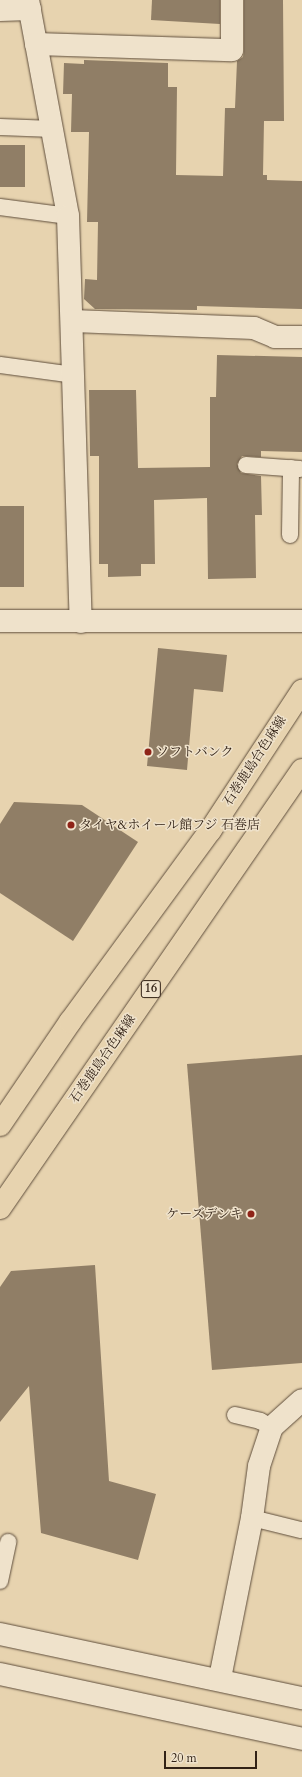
<!DOCTYPE html>
<meta charset="utf-8">
<style>
body{margin:0}
#map{position:relative;width:302px;height:1777px;overflow:hidden;background:#e7d3af;font-family:Cardo,"Noto Serif JP",serif}
div>[style]{position:absolute}
.building>*{inset:0;background:#907e66;transform-origin:0 0}
.roads{filter:drop-shadow(0 0 1px #5f4e3c) drop-shadow(0 0 1px #5f4e3c)}
.service>*{height:16px;margin:-8px;padding:0 8px;transform-origin:8px;border-radius:8px;background:#efe2cb}
.minor>*{height:22px;margin:-11px;padding:0 11px;transform-origin:11px;border-radius:11px;background:#efe2cb}
.tertiary>*{height:22px;margin:-11px;padding:0 11px;transform-origin:11px;border-radius:11px;background:#efe2cb}
.primary>*{height:22px;margin:-11px;padding:0 11px;transform-origin:11px;border-radius:11px;background:#e7d3af}
.dots>*{width:11px;height:11px;translate:-50% -50%;box-sizing:border-box;border:2px solid #efe2cb;border-radius:50%}
span{translate:-50% -50%;white-space:nowrap;text-align:center;line-height:1.15;-webkit-text-stroke:3px #efe2cb;paint-order:stroke}
.shield-label span{padding:1px 3px;background:#efe2cb;border:1px solid;border-radius:3px;-webkit-text-stroke-width:0}
.shield-label{font-size:12px;color:#322216;font-weight:700}
.poi-label{font-size:13px;color:#322216}
.left{translate:0 -50%;text-align:left}
.right{translate:-100% -50%;text-align:right}
.street-label{font-size:13px;color:#322216}
.scale{position:absolute;left:164px;top:1751px;width:93px;height:18px;box-sizing:border-box;border:2px solid #322216;border-top:0;padding-left:5px;font-size:12px;line-height:14px;white-space:nowrap;color:#322216;-webkit-text-stroke:3px #efe2cb;paint-order:stroke}
</style>
<div id="map">
<div class="building">
<div style="clip-path:polygon(152px 0,220px 0,220px 24px,151px 20px)"></div>
<div style="clip-path:polygon(244px 0,283px 0,284px 121px,264px 121px,263px 175px,267px 175px,267px 180px,302px 181px,302px 309px,197px 306px,197px 310px,95px 309px,84px 299px,85px 279px,97px 280px,98px 222px,87px 222px,89px 132px,71px 132px,72px 94px,63px 94px,64px 63px,84px 64px,84px 60px,168px 63px,168px 87px,177px 87px,176px 175px,223px 176px,225px 108px,235px 108px,237px 61px,243px 57px,244px 50px)"></div>
<div style="left:0;top:145px;width:25px;height:42px"></div>
<div style="clip-path:polygon(217px 355px,302px 357px,302px 452px,261px 451px,261px 457px,242px 456px,237px 464px,241px 473px,261px 476px,262px 515px,255px 515px,256px 578px,208px 579px,207px 498px,154px 500px,155px 564px,141px 564px,141px 576px,108px 577px,108px 564px,99px 564px,99px 456px,90px 456px,89px 390px,136px 390px,138px 468px,210px 467px,210px 397px,216px 397px)"></div>
<div style="left:0;top:506px;width:24px;height:81px"></div>
<div style="clip-path:polygon(158px 648px,227px 655px,223px 692px,194px 689px,187px 770px,147px 766px)"></div>
<div style="clip-path:polygon(14px 802px,82px 805px,138px 842px,73px 941px,0 893px,0 824px)"></div>
<div style="clip-path:polygon(302px 1055px,302px 1363px,212px 1370px,187px 1064px)"></div>
<div style="clip-path:polygon(95px 1265px,109px 1481px,156px 1494px,138px 1560px,41px 1533px,29px 1386px,0 1422px,0 1287px,11px 1271px)"></div>
</div>
<div class="roads">
<div class="service">
<div style="left:0;top:127px;width:53px;rotate:2.2deg"></div>
<div style="left:0;top:207px;width:69px;rotate:7.5deg"></div>
<div style="left:0;top:365px;width:75px;rotate:7.7deg"></div>
<div style="left:246px;top:465px;width:54px;rotate:4.2deg"></div>
<div style="left:290px;top:535px;width:67px;rotate:-89.1deg"></div>
<div style="left:235px;top:1415px;width:26px;rotate:13deg"></div>
<div style="left:260px;top:1421px;width:13px;rotate:27deg"></div>
<div style="left:252px;top:1518px;width:50px;rotate:13.8deg"></div>
<div style="left:0;top:1581px;width:40px;rotate:-78deg"></div>
</div>
<div class="minor">
<div style="left:28px;top:0;width:220px;rotate:79.5deg"></div>
<div style="left:68px;top:216px;width:406px;rotate:88.2deg"></div>
<div style="left:0;top:10px;width:30px;rotate:-2deg"></div>
<div style="left:36px;top:44px;width:196px;rotate:1.8deg"></div>
<div style="left:232px;top:50px;width:50px;rotate:-90deg"></div>
<div style="left:73px;top:321px;width:181px;rotate:2.2deg"></div>
<div style="left:254px;top:328px;width:23px;rotate:23deg"></div>
<div style="left:275px;top:337px;width:27px"></div>
<div style="left:220px;top:1678px;width:163px;rotate:-78.7deg"></div>
<div style="left:252px;top:1518px;width:52px;rotate:-82.3deg"></div>
<div style="left:259px;top:1466px;width:41px;rotate:-71.6deg"></div>
<div style="left:272px;top:1427px;width:40px;rotate:-42deg"></div>
</div>
<div class="tertiary">
<div style="left:0;top:621px;width:302px"></div>
<div style="left:0;top:1634px;width:309px;rotate:12deg"></div>
<div style="left:0;top:1674px;width:309px;rotate:12.1deg"></div>
</div>
<div class="primary">
<div style="left:0;top:1125px;width:125px;rotate:-55.8deg"></div>
<div style="left:70px;top:1022px;width:237px;rotate:-53.8deg"></div>
<div style="left:210px;top:831px;width:168px;rotate:-56.7deg"></div>
<div style="left:0;top:1208px;width:532px;rotate:-55.41deg"></div>
</div>
</div>
<div class="dots">
<div style="left:148px;top:752px;background:#8f2418"></div>
<div style="left:71px;top:825px;background:#8f2418"></div>
<div style="left:251px;top:1214px;background:#8f2418"></div>
</div>
<div class="shield-label">
<span style="left:151px;top:989px">16</span>
</div>
<div class="poi-label">
<span class="left" style="left:156px;top:752px">ソフトバンク</span>
<span class="left" style="left:79px;top:825px">タイヤ&amp;ホイール館フジ 石巻店</span>
<span class="right" style="left:243px;top:1214px">ケーズデンキ</span>
</div>
<div class="street-label">
<span style="left:255px;top:761px;rotate:-57deg">石巻鹿島台色麻線</span>
<span style="left:103px;top:1059px;rotate:-55deg">石巻鹿島台色麻線</span>
</div>
<div class="scale">20 m</div>
</div>
